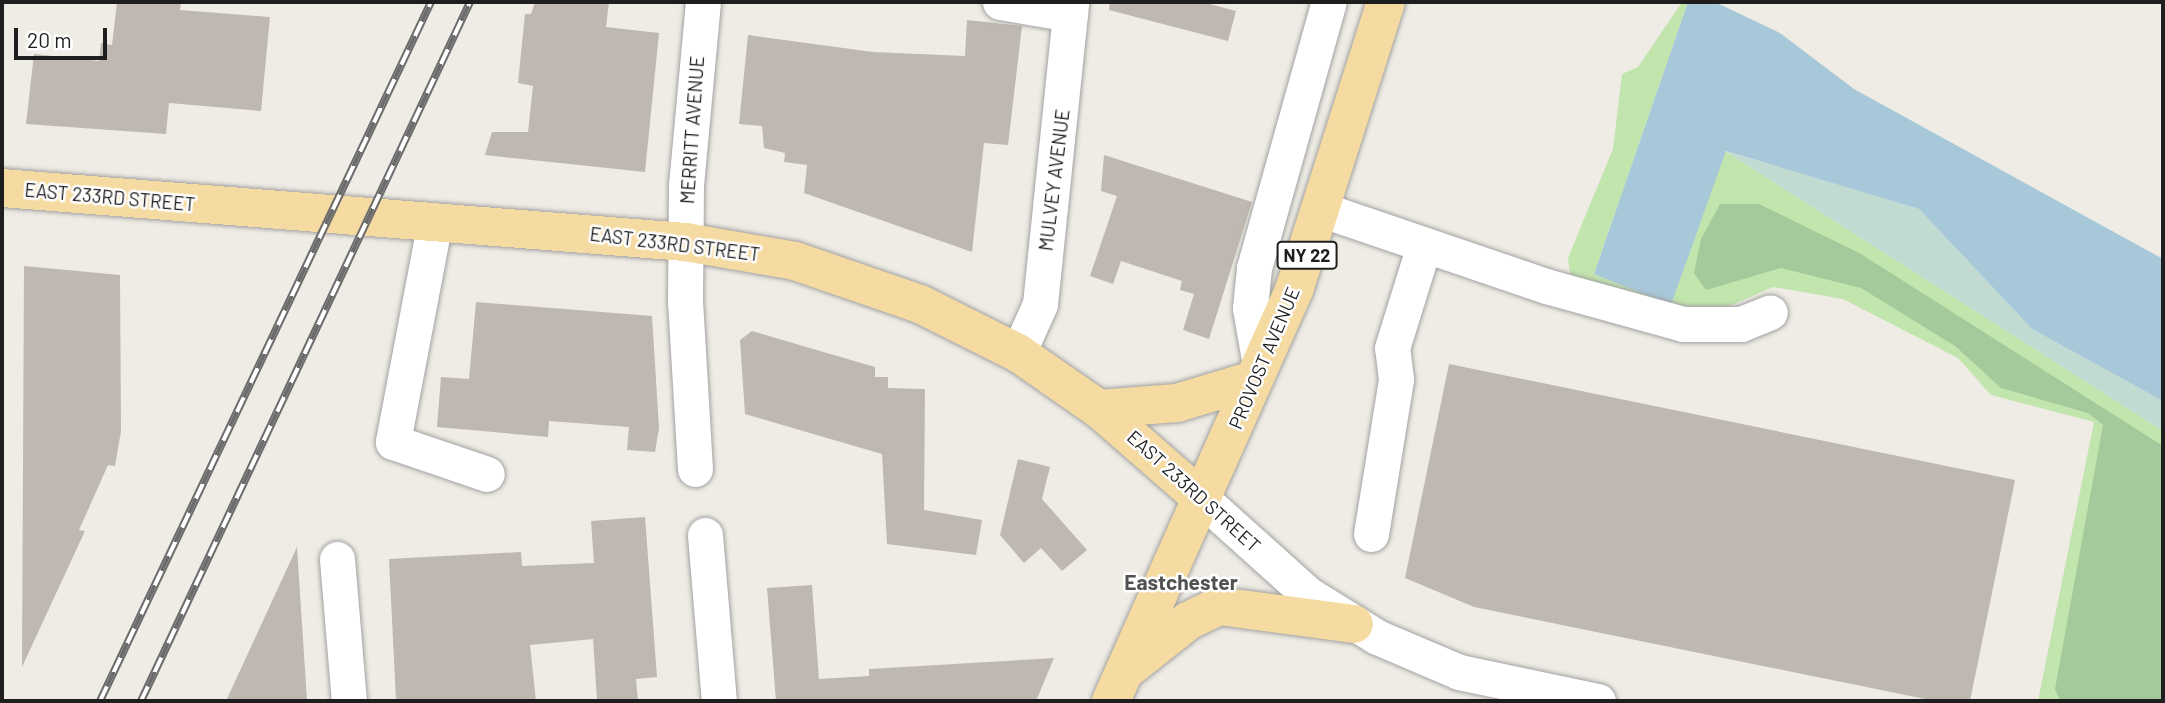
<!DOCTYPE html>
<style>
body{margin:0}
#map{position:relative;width:2165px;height:703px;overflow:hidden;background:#eeece4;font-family:Barlow,sans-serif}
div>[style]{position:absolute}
.grass>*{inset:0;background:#c2e5ad}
.forest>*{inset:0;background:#a4ca9c}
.wetland>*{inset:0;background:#c2dbd2}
.water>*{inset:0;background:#a7c8d9}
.building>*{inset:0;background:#beb8b1}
.roads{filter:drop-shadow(0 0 2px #a2a2a2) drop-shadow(0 0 2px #a2a2a2)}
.minor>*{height:35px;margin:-17.5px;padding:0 17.5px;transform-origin:17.5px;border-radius:17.5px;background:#fff}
.major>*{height:38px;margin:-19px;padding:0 19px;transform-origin:19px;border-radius:19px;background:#f5dba2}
.rail>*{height:8px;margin-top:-4px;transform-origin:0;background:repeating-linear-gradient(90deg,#fff 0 16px,#6c6c6c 0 32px);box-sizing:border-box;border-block:2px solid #6c6c6c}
span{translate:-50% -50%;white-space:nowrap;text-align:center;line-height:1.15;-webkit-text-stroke:5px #fff;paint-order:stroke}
.shield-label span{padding:2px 5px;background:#fff;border:2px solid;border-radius:5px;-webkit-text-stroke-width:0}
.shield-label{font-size:18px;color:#1e1e1e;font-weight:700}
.street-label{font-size:19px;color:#1e1e1e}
.neighbourhood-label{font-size:21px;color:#515151;font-weight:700}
.frame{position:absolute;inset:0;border:4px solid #1e1e1e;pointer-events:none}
.scale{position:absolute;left:14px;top:28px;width:93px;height:32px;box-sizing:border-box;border:4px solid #1e1e1e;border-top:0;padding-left:9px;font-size:21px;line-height:24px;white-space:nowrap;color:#1e1e1e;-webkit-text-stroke:5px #fff;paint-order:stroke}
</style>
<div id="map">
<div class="grass">
<div style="clip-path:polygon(1682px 2px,1688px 2px,1594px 274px,1671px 304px,1725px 151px,2163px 431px,2163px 701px,2038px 701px,2094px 422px,1991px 395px,1958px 358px,1843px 299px,1773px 287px,1702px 318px,1571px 279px,1568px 258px,1613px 149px,1622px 74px,1638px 67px)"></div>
</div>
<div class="forest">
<div style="clip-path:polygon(1720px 204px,1759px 204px,1861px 254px,2163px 446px,2163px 701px,2060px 701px,2055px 689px,2103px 425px,2088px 413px,2001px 388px,1955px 346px,1861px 288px,1781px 268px,1706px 290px,1694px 273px,1701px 239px)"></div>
</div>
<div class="wetland">
<div style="clip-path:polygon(1725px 151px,1919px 209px,2032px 329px,2163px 401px,2163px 431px)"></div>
</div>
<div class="water">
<div style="clip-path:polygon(1688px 2px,1715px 2px,1780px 33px,1854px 89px,2163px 259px,2163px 401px,2032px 329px,1919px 209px,1726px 151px,1671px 305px,1594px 274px)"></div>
</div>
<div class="building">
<div style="clip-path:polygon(117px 2px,181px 2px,180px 10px,270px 17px,261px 111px,169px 103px,166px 134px,26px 124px,34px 54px,99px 61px,101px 43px,112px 45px)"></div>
<div style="clip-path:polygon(535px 2px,609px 2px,606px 27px,659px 33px,645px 172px,485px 155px,492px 132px,528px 132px,533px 86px,518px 83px,525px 14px,531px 14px)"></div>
<div style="clip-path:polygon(1110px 2px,1202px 2px,1236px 11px,1228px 41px,1109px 10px)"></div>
<div style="clip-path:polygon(967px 20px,1022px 26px,1008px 145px,984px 143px,972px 252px,804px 193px,807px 165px,784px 162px,785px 153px,764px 148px,762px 126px,739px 124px,748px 35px,873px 52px,965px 56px)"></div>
<div style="clip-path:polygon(1104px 155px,1252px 202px,1209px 339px,1183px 330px,1194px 294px,1180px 290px,1182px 281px,1121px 261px,1113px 284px,1090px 276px,1117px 196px,1101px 191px)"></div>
<div style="clip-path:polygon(24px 266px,120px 275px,121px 431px,115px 466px,108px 465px,79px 530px,85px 531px,22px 667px)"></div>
<div style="clip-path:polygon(476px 302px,652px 316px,659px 428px,655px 452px,627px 450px,629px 427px,549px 421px,548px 437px,437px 427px,441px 377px,469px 379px)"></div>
<div style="clip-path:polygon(752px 331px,875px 367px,875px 377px,888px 377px,888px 388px,925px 389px,924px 510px,982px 520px,976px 555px,887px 544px,882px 454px,745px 414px,740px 340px)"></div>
<div style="clip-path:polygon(1449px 364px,2015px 480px,1970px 701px,1935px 701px,1474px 607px,1405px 578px)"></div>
<div style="clip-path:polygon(1018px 459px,1050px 467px,1042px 499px,1087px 550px,1062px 571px,1041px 548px,1024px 563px,1000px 535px)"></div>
<div style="clip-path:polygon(645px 517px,657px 677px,636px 679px,638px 701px,597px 701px,593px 639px,530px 645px,536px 701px,396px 701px,389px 559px,521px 552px,522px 566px,594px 563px,591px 521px)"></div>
<div style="clip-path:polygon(297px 547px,307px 701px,226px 701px)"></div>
<div style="clip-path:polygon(812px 585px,819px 679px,869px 676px,869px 669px,1054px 658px,1036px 701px,776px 701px,767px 588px)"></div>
</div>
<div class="roads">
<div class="minor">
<div style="left:1000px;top:2px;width:71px;rotate:9.7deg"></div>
<div style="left:1323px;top:210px;width:236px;rotate:18.8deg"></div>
<div style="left:1546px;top:286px;width:142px;rotate:15.5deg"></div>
<div style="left:1683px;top:324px;width:58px"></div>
<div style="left:1741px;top:324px;width:31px;rotate:-22deg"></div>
<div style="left:435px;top:221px;width:225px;rotate:100.8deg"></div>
<div style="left:393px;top:442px;width:99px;rotate:18.8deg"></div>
<div style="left:1018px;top:353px;width:54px;rotate:-65.8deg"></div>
<div style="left:1040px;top:304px;width:304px;rotate:-84.1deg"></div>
<div style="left:1260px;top:365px;width:58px;rotate:-100deg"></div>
<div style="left:1250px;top:308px;width:40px;rotate:-84.3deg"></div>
<div style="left:1254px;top:268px;width:276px;rotate:-74.3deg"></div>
<div style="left:695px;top:469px;width:169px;rotate:-93.4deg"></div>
<div style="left:685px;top:300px;width:115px;rotate:-89.5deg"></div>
<div style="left:686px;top:185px;width:184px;rotate:-84.7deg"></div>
<div style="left:1201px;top:498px;width:144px;rotate:41.9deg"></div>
<div style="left:1308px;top:594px;width:81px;rotate:31.9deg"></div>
<div style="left:1377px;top:637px;width:89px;rotate:23.1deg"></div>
<div style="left:1459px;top:672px;width:142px;rotate:11.8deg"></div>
<div style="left:1371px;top:534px;width:157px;rotate:-80.8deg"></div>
<div style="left:1396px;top:379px;width:31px;rotate:-97deg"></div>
<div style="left:1392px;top:348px;width:108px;rotate:-72.7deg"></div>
<div style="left:705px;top:535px;width:167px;rotate:85.2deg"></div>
<div style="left:337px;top:559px;width:143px;rotate:85.2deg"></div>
</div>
<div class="major">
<div style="left:2px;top:188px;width:685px;rotate:4.52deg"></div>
<div style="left:685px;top:242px;width:112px;rotate:9.8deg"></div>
<div style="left:795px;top:261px;width:132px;rotate:19deg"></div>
<div style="left:920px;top:304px;width:110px;rotate:26.6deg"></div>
<div style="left:1018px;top:353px;width:98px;rotate:34.7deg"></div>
<div style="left:1099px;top:409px;width:135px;rotate:41.1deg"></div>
<div style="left:1099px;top:409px;width:78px;rotate:-4.4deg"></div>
<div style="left:1177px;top:403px;width:79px;rotate:-16.8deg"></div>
<div style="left:1130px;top:667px;width:74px;rotate:-38.4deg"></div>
<div style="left:1188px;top:621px;width:34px;rotate:-26deg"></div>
<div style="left:1219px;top:606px;width:136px;rotate:7.6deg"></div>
<div style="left:1111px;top:701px;width:453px;rotate:-66deg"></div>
<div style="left:1295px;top:287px;width:299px;rotate:-72.3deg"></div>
</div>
</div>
<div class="rail">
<div style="left:100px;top:701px;width:773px;rotate:-64.66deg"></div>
<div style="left:141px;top:701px;width:773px;rotate:-64.79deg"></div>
</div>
<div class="shield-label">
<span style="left:1307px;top:255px">NY 22</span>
</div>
<div class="street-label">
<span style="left:692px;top:130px;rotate:-86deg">MERRITT AVENUE</span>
<span style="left:1054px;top:180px;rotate:-83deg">MULVEY AVENUE</span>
<span style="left:110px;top:197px;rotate:5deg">EAST 233RD STREET</span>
<span style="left:675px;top:244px;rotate:7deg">EAST 233RD STREET</span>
<span style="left:1264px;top:358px;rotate:-67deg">PROVOST AVENUE</span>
<span style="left:1194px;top:491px;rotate:42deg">EAST 233RD STREET</span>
</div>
<div class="neighbourhood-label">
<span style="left:1181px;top:582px">Eastchester</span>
</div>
<div class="frame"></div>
<div class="scale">20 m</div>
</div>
